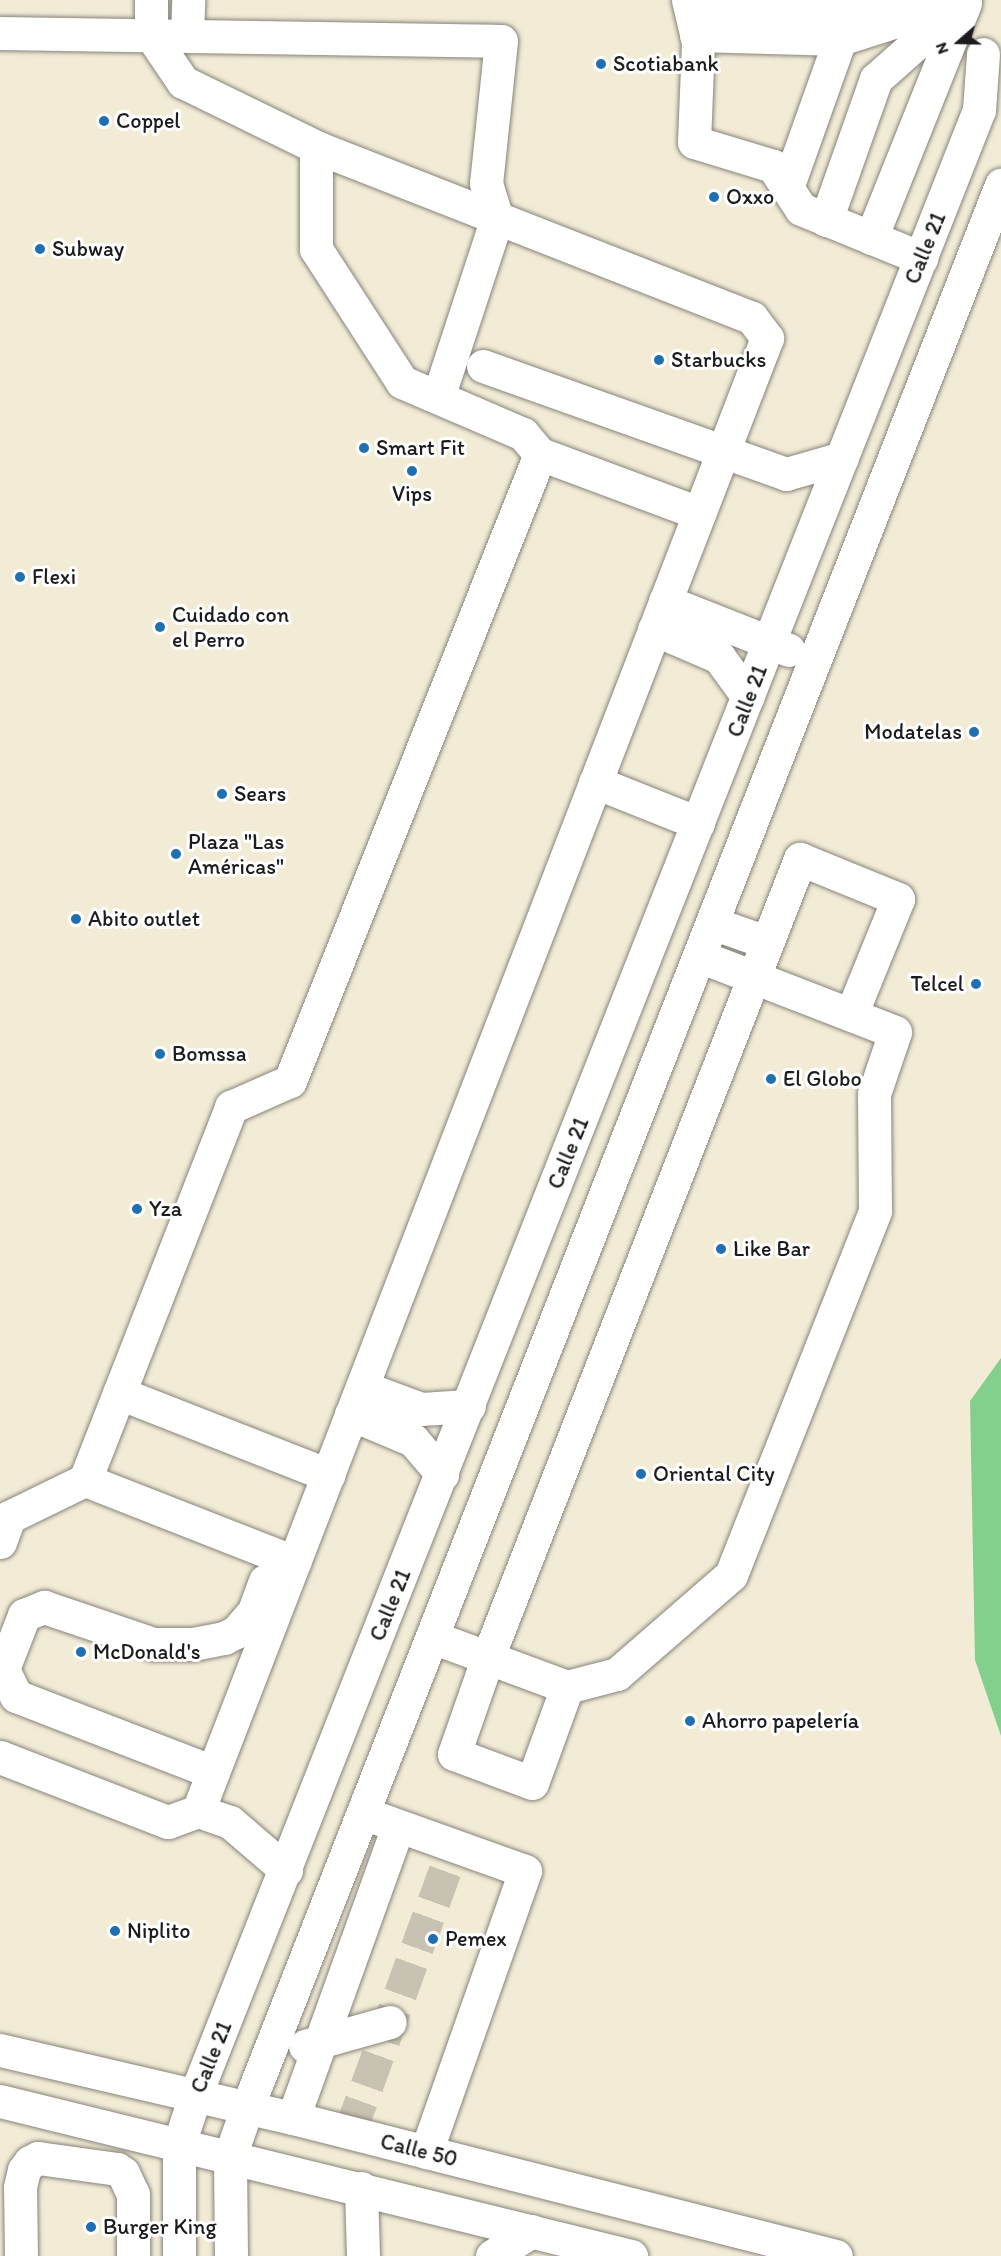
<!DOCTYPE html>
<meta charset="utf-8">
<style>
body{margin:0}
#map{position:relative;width:1001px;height:2256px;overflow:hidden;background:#f2ecd7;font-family:Itim,sans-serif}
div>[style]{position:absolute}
.green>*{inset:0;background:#83cf8d}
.minor-tunnel>*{height:33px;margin-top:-16.5px;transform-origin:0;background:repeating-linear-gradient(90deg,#c7c2b2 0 33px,transparent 0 49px)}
.roads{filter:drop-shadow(0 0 2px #87847a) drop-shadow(0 0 2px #87847a)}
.minor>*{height:33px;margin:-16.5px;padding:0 16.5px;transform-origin:16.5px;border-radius:16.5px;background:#fff}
.dots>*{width:16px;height:16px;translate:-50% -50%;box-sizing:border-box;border:3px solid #fff;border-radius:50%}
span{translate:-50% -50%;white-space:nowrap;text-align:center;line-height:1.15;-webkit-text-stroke:6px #fff;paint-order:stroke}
.poi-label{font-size:22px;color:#1c1c1c}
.left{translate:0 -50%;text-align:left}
.right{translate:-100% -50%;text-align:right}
.street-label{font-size:22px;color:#1c1c1c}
.north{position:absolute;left:929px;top:12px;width:60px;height:60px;-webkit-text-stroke:4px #fff;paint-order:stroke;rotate:250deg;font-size:16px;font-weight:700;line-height:24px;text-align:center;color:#1c1c1c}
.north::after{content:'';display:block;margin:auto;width:21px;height:27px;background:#1c1c1c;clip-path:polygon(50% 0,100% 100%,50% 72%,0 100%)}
</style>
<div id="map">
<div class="green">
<div style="clip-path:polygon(1001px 1358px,1001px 1736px,975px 1660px,970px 1401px)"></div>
</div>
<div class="minor-tunnel">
<div style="left:350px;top:2132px;width:304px;rotate:-70deg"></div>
</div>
<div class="roads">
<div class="minor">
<div style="left:151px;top:0;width:35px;rotate:90deg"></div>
<div style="left:151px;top:35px;width:57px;rotate:55.8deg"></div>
<div style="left:183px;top:82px;width:148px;rotate:26deg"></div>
<div style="left:316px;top:147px;width:468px;rotate:21.4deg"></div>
<div style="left:752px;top:318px;width:25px;rotate:53deg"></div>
<div style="left:767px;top:338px;width:1579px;rotate:111.12deg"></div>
<div style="left:688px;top:0;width:43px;rotate:76.6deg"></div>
<div style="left:698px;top:42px;width:100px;rotate:92.3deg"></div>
<div style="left:694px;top:142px;width:83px;rotate:16.9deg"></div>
<div style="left:773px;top:166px;width:51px;rotate:56.9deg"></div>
<div style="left:801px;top:209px;width:130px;rotate:22.2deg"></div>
<div style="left:690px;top:6px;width:152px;rotate:0.4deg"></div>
<div style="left:842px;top:7px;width:96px;rotate:-4.2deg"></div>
<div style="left:0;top:33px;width:501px;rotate:0.91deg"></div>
<div style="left:501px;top:41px;width:143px;rotate:96deg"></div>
<div style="left:486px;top:183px;width:37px;rotate:73deg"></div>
<div style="left:497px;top:218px;width:188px;rotate:108.2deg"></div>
<div style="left:696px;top:35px;width:144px;rotate:1.6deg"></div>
<div style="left:840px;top:39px;width:158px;rotate:109.6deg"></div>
<div style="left:187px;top:36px;width:36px;rotate:-88deg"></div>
<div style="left:840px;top:39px;width:82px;rotate:-17.8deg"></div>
<div style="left:316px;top:147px;width:102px;rotate:90deg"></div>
<div style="left:316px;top:249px;width:158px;rotate:57.1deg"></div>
<div style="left:402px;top:382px;width:132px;rotate:23.3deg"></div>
<div style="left:523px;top:434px;width:26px;rotate:50deg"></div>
<div style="left:540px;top:454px;width:170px;rotate:20.4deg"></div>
<div style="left:826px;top:220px;width:150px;rotate:-70.5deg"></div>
<div style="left:876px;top:79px;width:119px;rotate:-41.6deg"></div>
<div style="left:871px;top:238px;width:253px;rotate:-68.2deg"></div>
<div style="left:483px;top:366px;width:322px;rotate:19.6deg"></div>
<div style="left:786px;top:474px;width:58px;rotate:-15.9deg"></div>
<div style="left:665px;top:601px;width:133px;rotate:21.6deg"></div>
<div style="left:654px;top:629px;width:71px;rotate:23.3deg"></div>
<div style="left:719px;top:657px;width:49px;rotate:54.1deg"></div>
<div style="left:595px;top:782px;width:111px;rotate:21.7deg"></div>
<div style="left:712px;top:923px;width:57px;rotate:19.4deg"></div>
<div style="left:362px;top:1387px;width:63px;rotate:20.4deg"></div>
<div style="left:421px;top:1409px;width:48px;rotate:-3.6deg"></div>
<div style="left:119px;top:1393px;width:225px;rotate:21.4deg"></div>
<div style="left:351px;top:1414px;width:67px;rotate:22.8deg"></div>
<div style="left:413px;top:1440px;width:45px;rotate:49.5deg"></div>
<div style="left:85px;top:1480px;width:225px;rotate:21.4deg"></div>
<div style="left:0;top:1542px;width:27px;rotate:-70deg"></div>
<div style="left:9px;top:1517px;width:85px;rotate:-26deg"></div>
<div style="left:85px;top:1480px;width:401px;rotate:-68.6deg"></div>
<div style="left:231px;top:1107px;width:64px;rotate:-23.8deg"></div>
<div style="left:290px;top:1081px;width:675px;rotate:-68.26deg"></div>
<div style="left:432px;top:1637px;width:144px;rotate:20.3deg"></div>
<div style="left:567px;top:1687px;width:52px;rotate:-14.6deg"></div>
<div style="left:617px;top:1674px;width:151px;rotate:-41deg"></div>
<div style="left:731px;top:1575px;width:391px;rotate:-68.4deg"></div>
<div style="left:875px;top:1211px;width:117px;rotate:-90.5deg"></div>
<div style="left:874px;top:1094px;width:65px;rotate:-71.3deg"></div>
<div style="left:895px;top:1032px;width:210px;rotate:-158.8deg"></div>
<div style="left:567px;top:1687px;width:102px;rotate:110deg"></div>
<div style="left:532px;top:1783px;width:83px;rotate:-159.6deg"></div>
<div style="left:454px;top:1754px;width:103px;rotate:-70.7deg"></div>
<div style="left:488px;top:1657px;width:857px;rotate:-68.65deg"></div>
<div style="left:800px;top:859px;width:106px;rotate:22.2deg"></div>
<div style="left:898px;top:899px;width:125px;rotate:112.1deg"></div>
<div style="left:0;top:1757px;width:180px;rotate:21.2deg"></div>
<div style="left:168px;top:1822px;width:32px;rotate:-20deg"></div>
<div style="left:198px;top:1811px;width:34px;rotate:19deg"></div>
<div style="left:230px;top:1822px;width:74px;rotate:40.6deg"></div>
<div style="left:213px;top:1772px;width:211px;rotate:-158.9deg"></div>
<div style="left:16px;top:1696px;width:30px;rotate:-116deg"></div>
<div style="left:3px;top:1669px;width:58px;rotate:-68.7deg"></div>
<div style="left:24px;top:1615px;width:22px;rotate:-22deg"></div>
<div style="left:44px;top:1607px;width:115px;rotate:18.7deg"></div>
<div style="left:153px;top:1644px;width:40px"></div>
<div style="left:193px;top:1644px;width:32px;rotate:-11deg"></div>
<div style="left:224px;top:1638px;width:13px;rotate:-27deg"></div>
<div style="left:236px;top:1632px;width:28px;rotate:-49deg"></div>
<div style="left:254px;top:1611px;width:32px;rotate:-70deg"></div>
<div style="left:363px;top:1813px;width:172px;rotate:19.7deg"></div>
<div style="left:525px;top:1871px;width:298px;rotate:109.4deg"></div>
<div style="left:305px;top:2046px;width:88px;rotate:-15.8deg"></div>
<div style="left:0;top:2050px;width:301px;rotate:13.1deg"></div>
<div style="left:293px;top:2118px;width:560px;rotate:14.26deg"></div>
<div style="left:0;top:2101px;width:650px;rotate:13.8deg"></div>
<div style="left:293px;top:2118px;width:310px;rotate:-70.2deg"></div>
<div style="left:361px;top:2188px;width:68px;rotate:88.3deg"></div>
<div style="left:21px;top:2256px;width:69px;rotate:-90.8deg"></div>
<div style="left:20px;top:2187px;width:17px;rotate:-77deg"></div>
<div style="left:24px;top:2170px;width:10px;rotate:-53deg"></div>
<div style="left:30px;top:2162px;width:9px;rotate:-27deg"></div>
<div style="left:38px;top:2158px;width:80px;rotate:7.9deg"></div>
<div style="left:117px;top:2169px;width:7px;rotate:34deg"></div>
<div style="left:123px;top:2173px;width:23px;rotate:65deg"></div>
<div style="left:133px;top:2194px;width:62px;rotate:90deg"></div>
<div style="left:179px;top:2256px;width:112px;rotate:-90deg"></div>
<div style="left:179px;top:2144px;width:51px;rotate:-71.6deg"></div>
<div style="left:195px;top:2096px;width:2135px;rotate:-68.46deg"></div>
<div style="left:979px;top:110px;width:56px;rotate:-85.9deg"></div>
<div style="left:231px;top:2256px;width:100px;rotate:-90.6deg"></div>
<div style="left:230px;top:2156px;width:51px;rotate:-70.5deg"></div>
<div style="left:247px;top:2108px;width:2066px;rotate:-68.59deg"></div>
<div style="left:492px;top:2256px;width:47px;rotate:-32deg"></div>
</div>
</div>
<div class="dots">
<div style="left:601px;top:64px;background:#1f6fb2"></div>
<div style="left:104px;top:121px;background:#1f6fb2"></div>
<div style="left:714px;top:197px;background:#1f6fb2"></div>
<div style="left:40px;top:249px;background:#1f6fb2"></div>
<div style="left:659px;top:360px;background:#1f6fb2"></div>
<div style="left:364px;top:448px;background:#1f6fb2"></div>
<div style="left:412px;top:471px;background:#1f6fb2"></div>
<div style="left:20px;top:577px;background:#1f6fb2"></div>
<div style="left:160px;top:627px;background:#1f6fb2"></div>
<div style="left:974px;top:732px;background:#1f6fb2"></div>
<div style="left:222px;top:794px;background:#1f6fb2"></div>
<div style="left:176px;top:854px;background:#1f6fb2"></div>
<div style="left:76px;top:919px;background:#1f6fb2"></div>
<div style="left:976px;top:984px;background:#1f6fb2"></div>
<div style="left:160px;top:1054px;background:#1f6fb2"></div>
<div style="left:771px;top:1079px;background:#1f6fb2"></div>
<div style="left:137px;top:1209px;background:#1f6fb2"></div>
<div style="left:721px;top:1249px;background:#1f6fb2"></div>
<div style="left:641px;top:1474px;background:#1f6fb2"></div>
<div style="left:81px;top:1652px;background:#1f6fb2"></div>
<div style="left:690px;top:1721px;background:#1f6fb2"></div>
<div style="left:115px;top:1931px;background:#1f6fb2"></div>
<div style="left:433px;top:1939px;background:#1f6fb2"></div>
<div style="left:91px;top:2227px;background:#1f6fb2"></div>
</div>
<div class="poi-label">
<span class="left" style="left:613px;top:64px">Scotiabank</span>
<span class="left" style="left:116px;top:121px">Coppel</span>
<span class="left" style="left:726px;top:197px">Oxxo</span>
<span class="left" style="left:52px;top:249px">Subway</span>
<span class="left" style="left:671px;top:360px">Starbucks</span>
<span class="left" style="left:376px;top:448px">Smart Fit</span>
<span style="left:412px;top:494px">Vips</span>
<span class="left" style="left:32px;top:577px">Flexi</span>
<span class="left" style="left:172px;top:627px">Cuidado con<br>el Perro</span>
<span class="right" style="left:962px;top:732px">Modatelas</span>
<span class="left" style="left:234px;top:794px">Sears</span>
<span class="left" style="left:188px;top:854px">Plaza "Las<br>Américas"</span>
<span class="left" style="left:88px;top:919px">Abito outlet</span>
<span class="right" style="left:964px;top:984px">Telcel</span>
<span class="left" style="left:172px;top:1054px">Bomssa</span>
<span class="left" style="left:783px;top:1079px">El Globo</span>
<span class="left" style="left:149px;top:1209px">Yza</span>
<span class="left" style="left:733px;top:1249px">Like Bar</span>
<span class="left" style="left:653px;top:1474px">Oriental City</span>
<span class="left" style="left:93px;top:1652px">McDonald's</span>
<span class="left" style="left:702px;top:1721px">Ahorro papelería</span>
<span class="left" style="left:127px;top:1931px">Niplito</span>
<span class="left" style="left:445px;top:1939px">Pemex</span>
<span class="left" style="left:103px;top:2227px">Burger King</span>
</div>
<div class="street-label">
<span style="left:925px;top:248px;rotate:-68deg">Calle 21</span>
<span style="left:747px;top:701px;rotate:-69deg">Calle 21</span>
<span style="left:568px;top:1153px;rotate:-68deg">Calle 21</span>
<span style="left:390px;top:1605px;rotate:-68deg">Calle 21</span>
<span style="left:211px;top:2057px;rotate:-68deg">Calle 21</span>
<span style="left:419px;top:2150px;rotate:14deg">Calle 50</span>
</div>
<div class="north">N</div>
</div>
